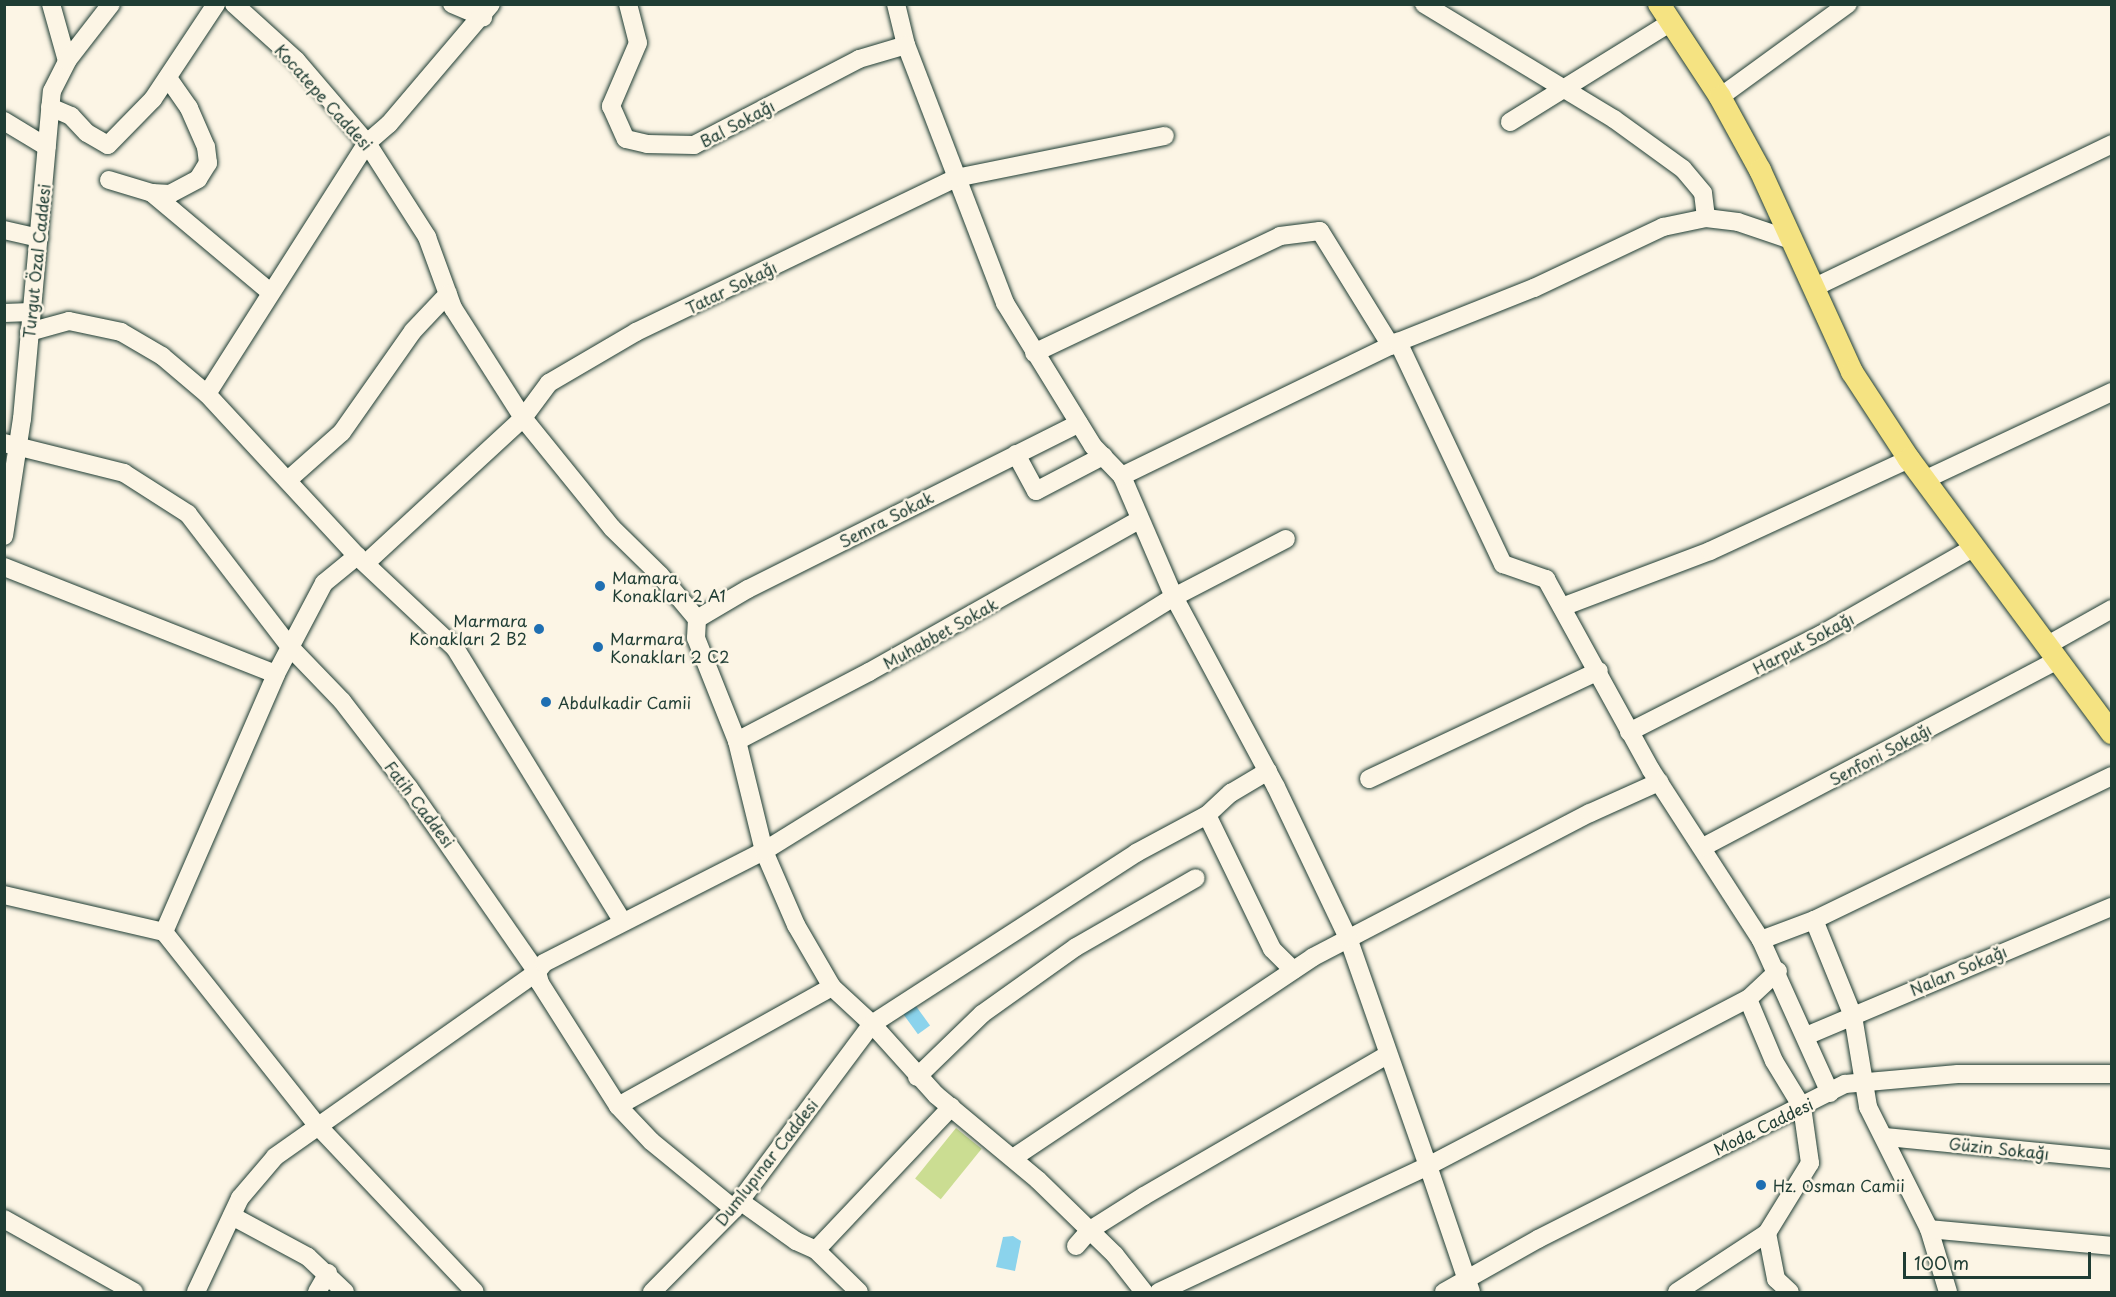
<!DOCTYPE html>
<meta charset="utf-8">
<style>
body{margin:0}
#map{position:relative;width:2116px;height:1297px;overflow:hidden;background:#fcf5e5;font-family:"Playpen Sans",sans-serif}
div>[style]{position:absolute}
.green>*{inset:0;background:#cbdd92;transform-origin:0 0}
.water>*{inset:0;background:#8bd3ec;transform-origin:0 0}
.roads{filter:drop-shadow(0 0 2px #1f3d34) drop-shadow(0 0 2px #1f3d34)}
.minor>*{height:18px;margin:-9px;padding:0 9px;transform-origin:9px;border-radius:9px;background:#fcf5e5}
.major>*{height:22px;margin:-11px;padding:0 11px;transform-origin:11px;border-radius:11px;background:#f5e382}
.dots>*{width:16px;height:16px;translate:-50% -50%;box-sizing:border-box;border:3px solid #fcf5e5;border-radius:50%}
span{translate:-50% -50%;white-space:nowrap;text-align:center;line-height:1.15;-webkit-text-stroke:5px #fcf5e5;paint-order:stroke}
.street-label{font-size:16px;color:#1f3d34}
.poi-label{font-size:16px;color:#1f3d34}
.left{translate:0 -50%;text-align:left}
.right{translate:-100% -50%;text-align:right}
.frame{position:absolute;inset:0;border:6px solid #1f3d34;pointer-events:none}
.scale{position:absolute;left:1903px;top:1252px;width:188px;height:27px;box-sizing:border-box;border:3px solid #1f3d34;border-top:0;padding-left:8px;font-size:18px;line-height:21px;white-space:nowrap;color:#1f3d34;-webkit-text-stroke:4px #fcf5e5;paint-order:stroke}
</style>
<div id="map">
<div class="green">
<div style="left:956px;top:1128px;width:33px;height:65px;rotate:39deg"></div>
</div>
<div class="water">
<div style="left:913px;top:1002px;width:29px;height:15px;rotate:54deg"></div>
<div style="clip-path:polygon(1013px 1236px,1021px 1241px,1015px 1271px,996px 1267px,1003px 1237px)"></div>
</div>
<div class="roads">
<div class="minor">
<div style="left:51px;top:4px;width:59px;rotate:74.3deg"></div>
<div style="left:234px;top:4px;width:84px;rotate:42.1deg"></div>
<div style="left:296px;top:60px;width:109px;rotate:49.5deg"></div>
<div style="left:367px;top:143px;width:112px;rotate:57.4deg"></div>
<div style="left:427px;top:237px;width:76px;rotate:69.9deg"></div>
<div style="left:453px;top:308px;width:130px;rotate:57.5deg"></div>
<div style="left:523px;top:418px;width:141px;rotate:51deg"></div>
<div style="left:612px;top:528px;width:67px;rotate:44.4deg"></div>
<div style="left:660px;top:575px;width:57px;rotate:49.9deg"></div>
<div style="left:452px;top:4px;width:34px;rotate:23deg"></div>
<div style="left:628px;top:4px;width:40px;rotate:75.6deg"></div>
<div style="left:638px;top:43px;width:69px;rotate:113.2deg"></div>
<div style="left:611px;top:106px;width:36px;rotate:66deg"></div>
<div style="left:626px;top:139px;width:22px;rotate:13deg"></div>
<div style="left:647px;top:144px;width:47px;rotate:1.2deg"></div>
<div style="left:694px;top:145px;width:186px;rotate:-27.5deg"></div>
<div style="left:859px;top:59px;width:49px;rotate:-16.6deg"></div>
<div style="left:896px;top:4px;width:42px;rotate:76.3deg"></div>
<div style="left:906px;top:45px;width:276px;rotate:69deg"></div>
<div style="left:1005px;top:303px;width:168px;rotate:58.4deg"></div>
<div style="left:1093px;top:446px;width:42px;rotate:46deg"></div>
<div style="left:1424px;top:4px;width:222px;rotate:31.2deg"></div>
<div style="left:1614px;top:119px;width:85px;rotate:35.9deg"></div>
<div style="left:1683px;top:169px;width:31px;rotate:50deg"></div>
<div style="left:1703px;top:193px;width:25px;rotate:83deg"></div>
<div style="left:1720px;top:97px;width:158px;rotate:-36deg"></div>
<div style="left:50px;top:107px;width:23px;rotate:23deg"></div>
<div style="left:71px;top:116px;width:23px;rotate:47deg"></div>
<div style="left:87px;top:133px;width:24px;rotate:30deg"></div>
<div style="left:108px;top:145px;width:64px;rotate:-45.6deg"></div>
<div style="left:153px;top:99px;width:114px;rotate:-56.4deg"></div>
<div style="left:4px;top:121px;width:50px;rotate:31.2deg"></div>
<div style="left:1510px;top:122px;width:190px;rotate:-31.8deg"></div>
<div style="left:109px;top:180px;width:45px;rotate:16.8deg"></div>
<div style="left:152px;top:193px;width:18px;rotate:3deg"></div>
<div style="left:170px;top:194px;width:32px;rotate:-28deg"></div>
<div style="left:198px;top:179px;width:19px;rotate:-58deg"></div>
<div style="left:208px;top:163px;width:16px;rotate:-97deg"></div>
<div style="left:206px;top:147px;width:43px;rotate:-113.6deg"></div>
<div style="left:189px;top:108px;width:37px;rotate:-125deg"></div>
<div style="left:152px;top:193px;width:155px;rotate:40deg"></div>
<div style="left:4px;top:230px;width:36px;rotate:13deg"></div>
<div style="left:1813px;top:288px;width:332px;rotate:-25.7deg"></div>
<div style="left:4px;top:313px;width:27px;rotate:-2deg"></div>
<div style="left:29px;top:332px;width:41px;rotate:-15.4deg"></div>
<div style="left:69px;top:321px;width:53px;rotate:11.9deg"></div>
<div style="left:121px;top:332px;width:48px;rotate:30.3deg"></div>
<div style="left:162px;top:356px;width:59px;rotate:40.2deg"></div>
<div style="left:207px;top:394px;width:221px;rotate:47.2deg"></div>
<div style="left:357px;top:556px;width:134px;rotate:43.2deg"></div>
<div style="left:455px;top:648px;width:321px;rotate:58.5deg"></div>
<div style="left:1398px;top:342px;width:246px;rotate:64.7deg"></div>
<div style="left:1503px;top:564px;width:46px;rotate:19.2deg"></div>
<div style="left:1546px;top:579px;width:218px;rotate:61.2deg"></div>
<div style="left:1651px;top:770px;width:202px;rotate:57.1deg"></div>
<div style="left:1034px;top:353px;width:272px;rotate:-25.4deg"></div>
<div style="left:1280px;top:236px;width:40px;rotate:-7.1deg"></div>
<div style="left:1320px;top:231px;width:135px;rotate:58.3deg"></div>
<div style="left:207px;top:394px;width:298px;rotate:-57.5deg"></div>
<div style="left:367px;top:143px;width:29px;rotate:-41deg"></div>
<div style="left:389px;top:124px;width:157px;rotate:-49.6deg"></div>
<div style="left:4px;top:443px;width:124px;rotate:14deg"></div>
<div style="left:124px;top:473px;width:76px;rotate:32.6deg"></div>
<div style="left:188px;top:514px;width:168px;rotate:52.5deg"></div>
<div style="left:290px;top:647px;width:75px;rotate:46.1deg"></div>
<div style="left:342px;top:701px;width:110px;rotate:52.4deg"></div>
<div style="left:409px;top:788px;width:224px;rotate:55.2deg"></div>
<div style="left:537px;top:972px;width:321px;rotate:144.8deg"></div>
<div style="left:275px;top:1157px;width:54px;rotate:130.5deg"></div>
<div style="left:240px;top:1198px;width:104px;rotate:115.1deg"></div>
<div style="left:1016px;top:454px;width:42px;rotate:61.6deg"></div>
<div style="left:1036px;top:491px;width:76px;rotate:-27.6deg"></div>
<div style="left:288px;top:480px;width:72px;rotate:-41.6deg"></div>
<div style="left:342px;top:432px;width:123px;rotate:-54.9deg"></div>
<div style="left:413px;top:331px;width:51px;rotate:-46.6deg"></div>
<div style="left:1924px;top:480px;width:208px;rotate:-25.1deg"></div>
<div style="left:4px;top:536px;width:118px;rotate:-81.3deg"></div>
<div style="left:22px;top:419px;width:329px;rotate:-84.8deg"></div>
<div style="left:52px;top:91px;width:34px;rotate:-63deg"></div>
<div style="left:67px;top:61px;width:72px;rotate:-52.3deg"></div>
<div style="left:366px;top:563px;width:214px;rotate:-42.7deg"></div>
<div style="left:523px;top:418px;width:44px;rotate:-53.4deg"></div>
<div style="left:549px;top:383px;width:101px;rotate:-30.4deg"></div>
<div style="left:636px;top:332px;width:355px;rotate:-25.7deg"></div>
<div style="left:956px;top:178px;width:213px;rotate:-11.4deg"></div>
<div style="left:4px;top:567px;width:292px;rotate:21.5deg"></div>
<div style="left:1562px;top:607px;width:158px;rotate:-20.7deg"></div>
<div style="left:1710px;top:551px;width:219px;rotate:-24.8deg"></div>
<div style="left:697px;top:619px;width:19px;rotate:93deg"></div>
<div style="left:696px;top:638px;width:111px;rotate:68.3deg"></div>
<div style="left:737px;top:741px;width:113px;rotate:76.2deg"></div>
<div style="left:764px;top:851px;width:81px;rotate:66.6deg"></div>
<div style="left:796px;top:925px;width:72px;rotate:59.9deg"></div>
<div style="left:832px;top:987px;width:54px;rotate:42.8deg"></div>
<div style="left:872px;top:1024px;width:96px;rotate:48deg"></div>
<div style="left:936px;top:1095px;width:133px;rotate:39.8deg"></div>
<div style="left:1038px;top:1180px;width:107px;rotate:44.2deg"></div>
<div style="left:1115px;top:1255px;width:47px;rotate:51.9deg"></div>
<div style="left:697px;top:619px;width:59px;rotate:-30.5deg"></div>
<div style="left:748px;top:589px;width:370px;rotate:-26.6deg"></div>
<div style="left:2046px;top:646px;width:76px;rotate:-29.3deg"></div>
<div style="left:1629px;top:732px;width:216px;rotate:-26.9deg"></div>
<div style="left:1822px;top:634px;width:174px;rotate:-29.7deg"></div>
<div style="left:737px;top:741px;width:149px;rotate:-27.6deg"></div>
<div style="left:869px;top:672px;width:311px;rotate:-29.4deg"></div>
<div style="left:1369px;top:779px;width:254px;rotate:-25.2deg"></div>
<div style="left:1207px;top:815px;width:149px;rotate:64.1deg"></div>
<div style="left:1272px;top:949px;width:30px;rotate:45deg"></div>
<div style="left:1703px;top:847px;width:401px;rotate:-27.8deg"></div>
<div style="left:4px;top:895px;width:164px;rotate:13deg"></div>
<div style="left:164px;top:932px;width:281px;rotate:-66.5deg"></div>
<div style="left:276px;top:674px;width:103px;rotate:-62.2deg"></div>
<div style="left:324px;top:583px;width:43px;rotate:-39.3deg"></div>
<div style="left:1814px;top:920px;width:104px;rotate:67.9deg"></div>
<div style="left:1853px;top:1016px;width:92px;rotate:80.6deg"></div>
<div style="left:1868px;top:1107px;width:136px;rotate:63.4deg"></div>
<div style="left:1929px;top:1229px;width:66px;rotate:73.2deg"></div>
<div style="left:164px;top:932px;width:248px;rotate:51.6deg"></div>
<div style="left:318px;top:1126px;width:228px;rotate:46.6deg"></div>
<div style="left:1806px;top:1036px;width:332px;rotate:-22.9deg"></div>
<div style="left:917px;top:1077px;width:91px;rotate:-44.1deg"></div>
<div style="left:982px;top:1014px;width:115px;rotate:-35.5deg"></div>
<div style="left:1076px;top:947px;width:138px;rotate:-29.9deg"></div>
<div style="left:1830px;top:1093px;width:168px;rotate:-114.3deg"></div>
<div style="left:1761px;top:940px;width:57px;rotate:-20.7deg"></div>
<div style="left:1814px;top:920px;width:331px;rotate:-25.8deg"></div>
<div style="left:618px;top:1106px;width:245px;rotate:-29.1deg"></div>
<div style="left:1886px;top:1137px;width:227px;rotate:5.6deg"></div>
<div style="left:1013px;top:1158px;width:361px;rotate:-33.8deg"></div>
<div style="left:1313px;top:957px;width:312px;rotate:-27.5deg"></div>
<div style="left:1590px;top:813px;width:76px;rotate:-24.2deg"></div>
<div style="left:740px;top:1201px;width:69px;rotate:35.5deg"></div>
<div style="left:796px;top:1241px;width:22px;rotate:24deg"></div>
<div style="left:816px;top:1250px;width:60px;rotate:44.3deg"></div>
<div style="left:734px;top:1209px;width:107px;rotate:-140.7deg"></div>
<div style="left:651px;top:1141px;width:48px;rotate:-133.3deg"></div>
<div style="left:618px;top:1106px;width:146px;rotate:-122.4deg"></div>
<div style="left:540px;top:983px;width:11px;rotate:-105deg"></div>
<div style="left:537px;top:972px;width:11px;rotate:-52deg"></div>
<div style="left:544px;top:963px;width:247px;rotate:-27deg"></div>
<div style="left:764px;top:851px;width:482px;rotate:-31.8deg"></div>
<div style="left:1174px;top:597px;width:132px;rotate:-113.3deg"></div>
<div style="left:1122px;top:476px;width:307px;rotate:-25.9deg"></div>
<div style="left:1398px;top:342px;width:146px;rotate:-21.7deg"></div>
<div style="left:1534px;top:288px;width:143px;rotate:-25.3deg"></div>
<div style="left:1663px;top:227px;width:44px;rotate:-11.8deg"></div>
<div style="left:1706px;top:218px;width:32px;rotate:7deg"></div>
<div style="left:1738px;top:222px;width:56px;rotate:18.8deg"></div>
<div style="left:232px;top:1216px;width:86px;rotate:28.3deg"></div>
<div style="left:308px;top:1257px;width:51px;rotate:43.4deg"></div>
<div style="left:4px;top:1219px;width:149px;rotate:29.3deg"></div>
<div style="left:1929px;top:1229px;width:184px;rotate:5.3deg"></div>
<div style="left:1767px;top:1233px;width:47px;rotate:78.9deg"></div>
<div style="left:1776px;top:1279px;width:19px;rotate:43deg"></div>
<div style="left:1076px;top:1246px;width:21px;rotate:-49deg"></div>
<div style="left:1090px;top:1230px;width:64px;rotate:-32.2deg"></div>
<div style="left:1144px;top:1196px;width:281px;rotate:-30.1deg"></div>
<div style="left:816px;top:1250px;width:197px;rotate:-46.6deg"></div>
<div style="left:317px;top:1292px;width:22px;rotate:-60deg"></div>
<div style="left:652px;top:1292px;width:117px;rotate:-45.3deg"></div>
<div style="left:734px;top:1209px;width:231px;rotate:-53.3deg"></div>
<div style="left:872px;top:1024px;width:315px;rotate:-32.9deg"></div>
<div style="left:1136px;top:853px;width:81px;rotate:-28.2deg"></div>
<div style="left:1207px;top:815px;width:33px;rotate:-43deg"></div>
<div style="left:1231px;top:793px;width:43px;rotate:-30.7deg"></div>
<div style="left:1159px;top:1292px;width:297px;rotate:-25.1deg"></div>
<div style="left:1428px;top:1166px;width:242px;rotate:-109.3deg"></div>
<div style="left:1348px;top:938px;width:167px;rotate:-115.5deg"></div>
<div style="left:1276px;top:787px;width:216px;rotate:-118.2deg"></div>
<div style="left:1174px;top:597px;width:126px;rotate:-27.4deg"></div>
<div style="left:1444px;top:1292px;width:108px;rotate:-29.4deg"></div>
<div style="left:1538px;top:1239px;width:344px;rotate:-26.8deg"></div>
<div style="left:1845px;top:1084px;width:113px;rotate:-5.1deg"></div>
<div style="left:1958px;top:1074px;width:154px"></div>
<div style="left:1471px;top:1292px;width:133px;rotate:-108.8deg"></div>
<div style="left:1428px;top:1166px;width:361px;rotate:-27.6deg"></div>
<div style="left:1748px;top:999px;width:41px;rotate:-43deg"></div>
<div style="left:1677px;top:1292px;width:108px;rotate:-33.2deg"></div>
<div style="left:1767px;top:1233px;width:82px;rotate:-58.4deg"></div>
<div style="left:1810px;top:1163px;width:57px;rotate:-98.1deg"></div>
<div style="left:1802px;top:1107px;width:54px;rotate:-121.3deg"></div>
<div style="left:1774px;top:1061px;width:67px;rotate:-112.8deg"></div>
</div>
<div class="major">
<div style="left:1659px;top:4px;width:111px;rotate:56.7deg"></div>
<div style="left:1720px;top:97px;width:83px;rotate:61.3deg"></div>
<div style="left:1760px;top:170px;width:222px;rotate:65.5deg"></div>
<div style="left:1852px;top:372px;width:104px;rotate:56.8deg"></div>
<div style="left:1909px;top:459px;width:341px;rotate:53.5deg"></div>
</div>
</div>
<div class="dots">
<div style="left:600px;top:586px;background:#1f6fb2"></div>
<div style="left:539px;top:629px;background:#1f6fb2"></div>
<div style="left:598px;top:647px;background:#1f6fb2"></div>
<div style="left:546px;top:702px;background:#1f6fb2"></div>
<div style="left:1761px;top:1185px;background:#1f6fb2"></div>
</div>
<div class="street-label">
<span style="left:324px;top:97px;rotate:48deg">Kocatepe Caddesi</span>
<span style="left:737px;top:123px;rotate:-28deg">Bal Sokağı</span>
<span style="left:36px;top:261px;rotate:-84deg">Turgut Özal Caddesi</span>
<span style="left:731px;top:287px;rotate:-26deg">Tatar Sokağı</span>
<span style="left:886px;top:519px;rotate:-27deg">Semra Sokak</span>
<span style="left:940px;top:633px;rotate:-29deg">Muhabbet Sokak</span>
<span style="left:1803px;top:643px;rotate:-28deg">Harput Sokağı</span>
<span style="left:1880px;top:754px;rotate:-28deg">Senfoni Sokağı</span>
<span style="left:420px;top:804px;rotate:53deg">Fatih Caddesi</span>
<span style="left:1958px;top:970px;rotate:-23deg">Nalan Sokağı</span>
<span style="left:1763px;top:1126px;rotate:-26deg">Moda Caddesi</span>
<span style="left:1999px;top:1148px;rotate:6deg">Güzin Sokağı</span>
<span style="left:766px;top:1162px;rotate:-52deg">Dumlupınar Caddesi</span>
</div>
<div class="poi-label">
<span class="left" style="left:612px;top:586px">Mamara<br>Konakları 2 A1</span>
<span class="right" style="left:527px;top:629px">Marmara<br>Konakları 2 B2</span>
<span class="left" style="left:610px;top:647px">Marmara<br>Konakları 2 C2</span>
<span class="left" style="left:558px;top:702px">Abdulkadir Camii</span>
<span class="left" style="left:1773px;top:1185px">Hz. Osman Camii</span>
</div>
<div class="frame"></div>
<div class="scale">100 m</div>
</div>
